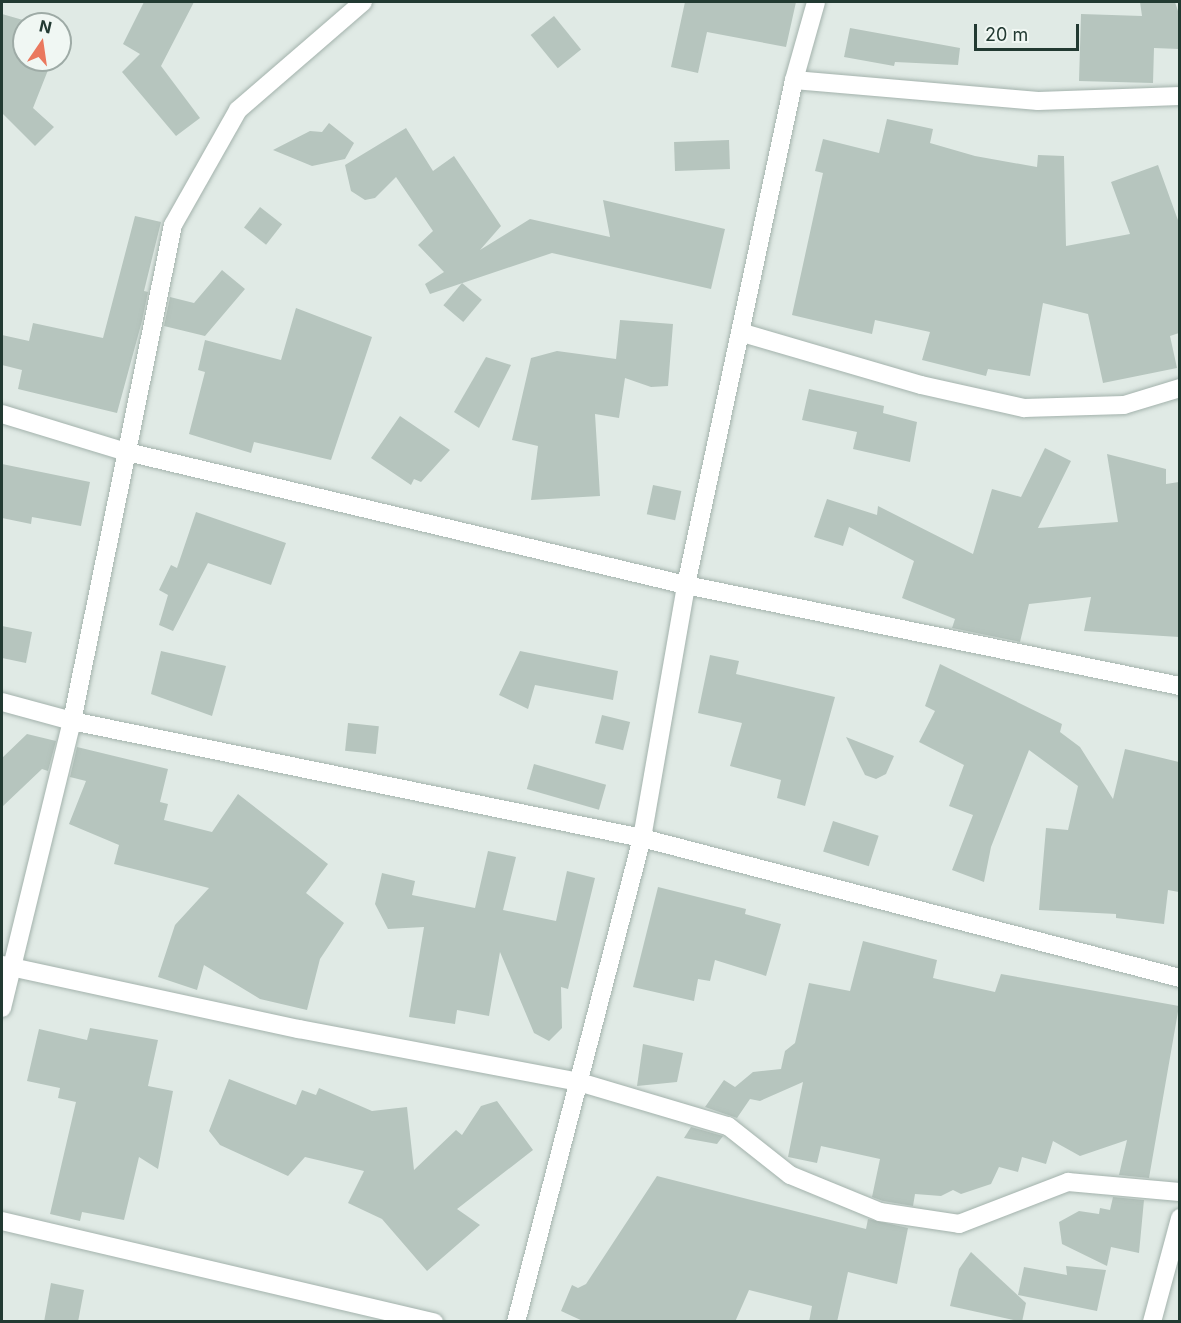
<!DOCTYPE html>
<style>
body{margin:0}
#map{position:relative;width:1181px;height:1323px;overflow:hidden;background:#e0eae5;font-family:Inter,sans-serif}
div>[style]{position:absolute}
.building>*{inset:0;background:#b6c5be;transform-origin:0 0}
.roads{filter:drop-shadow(0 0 2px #a3b2ac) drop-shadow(0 0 2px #a3b2ac)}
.street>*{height:18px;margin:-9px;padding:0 9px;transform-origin:9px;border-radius:9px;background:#fff}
span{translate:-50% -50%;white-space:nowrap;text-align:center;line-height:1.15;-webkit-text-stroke:4.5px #f0f7f3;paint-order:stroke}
.frame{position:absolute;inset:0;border:3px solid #223a32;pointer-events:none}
.north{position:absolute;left:12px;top:12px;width:60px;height:60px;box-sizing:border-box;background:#f0f7f3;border:2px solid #9eaba6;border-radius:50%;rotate:13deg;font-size:16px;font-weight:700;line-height:24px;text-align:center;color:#223a32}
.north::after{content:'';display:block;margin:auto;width:21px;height:27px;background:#ea785e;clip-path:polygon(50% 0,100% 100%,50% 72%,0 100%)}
.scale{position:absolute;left:974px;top:24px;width:105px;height:27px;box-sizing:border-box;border:3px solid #223a32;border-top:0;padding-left:8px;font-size:18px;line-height:21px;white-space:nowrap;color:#223a32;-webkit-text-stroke:4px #f0f7f3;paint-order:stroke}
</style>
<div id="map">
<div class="building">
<div style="clip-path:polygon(144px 2px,194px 2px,161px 66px,200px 118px,176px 136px,122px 72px,140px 54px,123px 44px)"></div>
<div style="clip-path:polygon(685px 2px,796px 2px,786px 47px,707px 32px,698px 73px,671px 67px)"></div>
<div style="clip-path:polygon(1140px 2px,1175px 2px,1179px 14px,1179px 49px,1154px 48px,1153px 83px,1079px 81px,1081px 14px,1142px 16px)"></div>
<div style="clip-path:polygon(2px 14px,37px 24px,24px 24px,24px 60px,52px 60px,33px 108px,54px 127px,35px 146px,2px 113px)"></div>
<div style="left:554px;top:16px;width:43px;height:30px;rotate:51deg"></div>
<div style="clip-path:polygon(850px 28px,960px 48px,958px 65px,895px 62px,894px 66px,844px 57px)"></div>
<div style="clip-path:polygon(887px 119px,933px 129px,930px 143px,975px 156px,1037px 167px,1038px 155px,1064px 156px,1066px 246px,1130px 234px,1111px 182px,1158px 165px,1179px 223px,1179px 333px,1170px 336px,1177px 368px,1103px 383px,1088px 314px,1043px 303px,1030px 376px,988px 369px,986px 376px,922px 360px,930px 332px,875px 320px,872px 334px,792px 315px,823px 173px,815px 171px,823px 139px,879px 153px)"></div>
<div style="clip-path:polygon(329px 123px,354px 143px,345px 159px,312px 166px,273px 150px,310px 131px,322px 132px)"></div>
<div style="clip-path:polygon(406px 128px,433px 171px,454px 156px,501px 226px,480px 250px,530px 219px,610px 237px,603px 200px,725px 229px,711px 289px,552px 253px,430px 294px,425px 284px,444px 272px,418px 245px,433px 231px,396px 177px,375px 198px,365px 200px,351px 191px,345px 165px)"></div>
<div style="left:729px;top:140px;width:29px;height:55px;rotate:88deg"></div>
<div style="left:260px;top:207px;width:28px;height:26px;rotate:38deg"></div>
<div style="clip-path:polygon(135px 216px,161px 222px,144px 291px,148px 292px,142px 321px,117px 413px,18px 389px,22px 370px,2px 365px,2px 335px,29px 341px,33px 323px,103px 338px)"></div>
<div style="clip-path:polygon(222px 270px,245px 289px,205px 336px,164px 326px,170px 297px,194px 303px)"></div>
<div style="left:462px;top:283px;width:26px;height:29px;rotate:40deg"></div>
<div style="clip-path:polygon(296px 308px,372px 337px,331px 460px,254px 442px,251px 453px,189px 434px,205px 372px,198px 370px,205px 340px,281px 360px)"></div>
<div style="clip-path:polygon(620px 320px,673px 324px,668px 386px,651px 387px,625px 378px,619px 418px,595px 414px,600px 496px,531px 500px,538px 446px,512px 440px,531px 358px,557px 351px,616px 359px)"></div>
<div style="clip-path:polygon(486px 357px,511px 365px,479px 428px,454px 412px)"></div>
<div style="clip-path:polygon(809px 389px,884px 406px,883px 413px,917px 422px,910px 462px,853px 449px,857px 432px,802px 420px)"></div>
<div style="clip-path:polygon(400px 416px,450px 450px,421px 482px,414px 479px,411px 485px,371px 458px)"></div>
<div style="clip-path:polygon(1045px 448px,1071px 461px,1038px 528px,1118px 522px,1107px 454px,1166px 469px,1166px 484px,1179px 482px,1179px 637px,1084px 631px,1091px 597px,1029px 604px,1020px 642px,952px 628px,955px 619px,902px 598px,914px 561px,849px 527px,843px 546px,814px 537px,827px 499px,877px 515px,878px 506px,973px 554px,992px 489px,1021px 497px)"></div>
<div style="clip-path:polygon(2px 464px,90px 482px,81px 526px,32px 517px,31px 524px,2px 518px)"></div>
<div style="left:653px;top:485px;width:29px;height:30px;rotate:12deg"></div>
<div style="clip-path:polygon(196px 512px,286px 543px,271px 585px,208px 563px,173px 631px,159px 625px,168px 595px,159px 590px,171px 565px,177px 568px)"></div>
<div style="clip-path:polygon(2px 626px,32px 632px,26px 663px,2px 658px)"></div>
<div style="clip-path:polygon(161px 651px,226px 666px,212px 716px,151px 694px)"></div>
<div style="clip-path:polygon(520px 651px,618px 671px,613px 700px,535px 685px,528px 709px,499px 695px)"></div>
<div style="clip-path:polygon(710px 655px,739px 661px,736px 674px,835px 697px,805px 806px,777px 798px,781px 780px,730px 766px,742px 723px,698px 713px)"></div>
<div style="clip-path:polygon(940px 664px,1062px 724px,1060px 732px,1080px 747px,1113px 799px,1125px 749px,1179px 762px,1179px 892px,1168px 890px,1164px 924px,1116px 918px,1116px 914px,1039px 910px,1046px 828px,1068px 830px,1078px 786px,1029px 750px,991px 847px,984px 882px,952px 870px,973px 815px,949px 806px,964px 765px,919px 742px,935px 711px,925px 706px)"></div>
<div style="left:602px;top:715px;width:29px;height:29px;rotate:14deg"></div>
<div style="left:348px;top:723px;width:31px;height:28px;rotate:6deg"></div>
<div style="clip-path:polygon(27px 734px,56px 741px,48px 771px,42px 769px,2px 807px,2px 758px)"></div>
<div style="clip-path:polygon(846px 737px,894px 756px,886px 774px,876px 779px,865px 775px)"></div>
<div style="clip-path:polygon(77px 747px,168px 769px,160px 802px,168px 804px,164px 820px,212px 832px,238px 794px,328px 864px,306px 893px,344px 923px,320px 959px,307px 1010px,260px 999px,204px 965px,197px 990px,158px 977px,175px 925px,209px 888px,114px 864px,119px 845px,69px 824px,86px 781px,70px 777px)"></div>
<div style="left:534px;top:764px;width:75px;height:26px;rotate:16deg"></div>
<div style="left:833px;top:821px;width:48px;height:32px;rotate:18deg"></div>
<div style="clip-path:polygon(488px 851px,516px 857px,503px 910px,556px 921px,567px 871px,595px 878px,568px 989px,561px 987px,562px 1028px,549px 1041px,534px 1033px,500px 952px,489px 1016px,457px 1010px,455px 1024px,409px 1017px,424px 927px,388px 929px,375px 904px,382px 873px,415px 881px,412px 895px,475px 908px)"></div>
<div style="clip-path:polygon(658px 887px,746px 909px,745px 914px,781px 924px,766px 976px,715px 960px,710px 981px,698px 979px,694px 1001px,633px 987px)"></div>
<div style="clip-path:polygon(863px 941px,937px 960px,933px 978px,995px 992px,1001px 974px,1179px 1006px,1149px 1178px,1119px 1175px,1127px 1140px,1080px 1156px,1053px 1141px,1046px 1164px,1022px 1157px,1018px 1172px,999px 1167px,991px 1184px,961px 1194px,953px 1190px,941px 1196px,915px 1194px,913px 1206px,883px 1201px,872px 1197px,880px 1159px,821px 1146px,817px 1163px,788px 1157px,803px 1082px,760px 1101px,750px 1099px,737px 1118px,705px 1107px,724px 1080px,735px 1087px,753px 1072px,781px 1069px,785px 1051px,795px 1043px,809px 983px,850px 991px)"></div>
<div style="clip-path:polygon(90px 1028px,158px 1040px,148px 1086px,173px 1091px,158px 1169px,139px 1157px,124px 1220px,82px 1212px,80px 1221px,50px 1214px,76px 1102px,58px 1098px,60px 1088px,27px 1081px,39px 1029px,87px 1040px)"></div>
<div style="clip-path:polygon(643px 1044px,683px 1053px,677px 1082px,637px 1086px)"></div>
<div style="clip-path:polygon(229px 1079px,296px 1105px,302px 1090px,316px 1095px,319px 1088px,372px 1111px,407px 1107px,414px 1170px,456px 1130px,462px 1135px,481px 1106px,497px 1101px,533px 1150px,457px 1209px,480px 1225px,427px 1271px,382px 1219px,348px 1203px,364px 1171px,305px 1157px,288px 1176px,220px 1145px,209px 1131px)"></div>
<div style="clip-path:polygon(691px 1127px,723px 1136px,717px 1144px,684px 1138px)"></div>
<div style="clip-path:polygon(657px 1176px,866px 1229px,868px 1219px,908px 1228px,897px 1284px,848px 1272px,837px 1322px,809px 1322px,812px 1306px,749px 1290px,735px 1322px,585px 1322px,561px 1311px,572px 1285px,578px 1288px,586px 1284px)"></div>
<div style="clip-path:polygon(1113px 1197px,1144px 1200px,1139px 1253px,1111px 1247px,1107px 1266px,1062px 1244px,1059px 1222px,1079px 1211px,1099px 1214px,1100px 1208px,1110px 1210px)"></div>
<div style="clip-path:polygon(971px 1252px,1026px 1303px,1022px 1322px,950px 1306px,959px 1269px)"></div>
<div style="clip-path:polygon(1066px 1266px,1106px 1270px,1097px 1311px,1018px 1295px,1024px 1267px,1067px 1275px)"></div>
<div style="clip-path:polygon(51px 1283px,84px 1290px,78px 1322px,44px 1322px)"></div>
</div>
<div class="roads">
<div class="street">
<div style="left:794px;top:80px;width:245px;rotate:4.9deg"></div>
<div style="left:1038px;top:101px;width:142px;rotate:-2deg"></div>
<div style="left:743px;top:333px;width:185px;rotate:16.3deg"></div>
<div style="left:921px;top:385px;width:106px;rotate:12.6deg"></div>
<div style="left:1024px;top:408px;width:100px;rotate:-1.7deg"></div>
<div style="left:1124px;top:405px;width:59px;rotate:-16.9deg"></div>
<div style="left:2px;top:414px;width:127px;rotate:17deg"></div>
<div style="left:123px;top:451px;width:579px;rotate:13.39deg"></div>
<div style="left:686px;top:585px;width:504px;rotate:11.56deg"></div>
<div style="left:2px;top:702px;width:73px;rotate:15.2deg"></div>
<div style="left:72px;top:721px;width:582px;rotate:11.6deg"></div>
<div style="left:642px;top:838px;width:556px;rotate:14.59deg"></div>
<div style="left:2px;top:965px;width:304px;rotate:12.2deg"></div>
<div style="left:299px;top:1029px;width:285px;rotate:10.7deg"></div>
<div style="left:579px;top:1082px;width:155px;rotate:16.5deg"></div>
<div style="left:728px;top:1126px;width:79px;rotate:38.3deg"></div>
<div style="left:790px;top:1175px;width:97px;rotate:22.3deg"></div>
<div style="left:880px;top:1212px;width:80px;rotate:8.6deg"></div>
<div style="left:959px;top:1224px;width:117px;rotate:-21.1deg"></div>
<div style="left:1068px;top:1182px;width:112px;rotate:5.1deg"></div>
<div style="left:2px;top:1008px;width:295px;rotate:-76.3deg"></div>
<div style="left:72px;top:721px;width:506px;rotate:-78.49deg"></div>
<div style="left:173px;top:225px;width:132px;rotate:-60.5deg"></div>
<div style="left:238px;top:110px;width:165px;rotate:-40.8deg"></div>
<div style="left:2px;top:1221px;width:444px;rotate:13.2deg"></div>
<div style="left:516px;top:1322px;width:500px;rotate:-75.41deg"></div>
<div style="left:642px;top:838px;width:257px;rotate:-80.1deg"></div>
<div style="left:686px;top:585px;width:516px;rotate:-77.93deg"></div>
<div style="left:794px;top:80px;width:81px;rotate:-74.2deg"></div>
<div style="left:1152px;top:1322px;width:108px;rotate:-74.9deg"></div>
</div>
</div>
<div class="frame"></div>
<div class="north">N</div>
<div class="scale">20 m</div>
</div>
